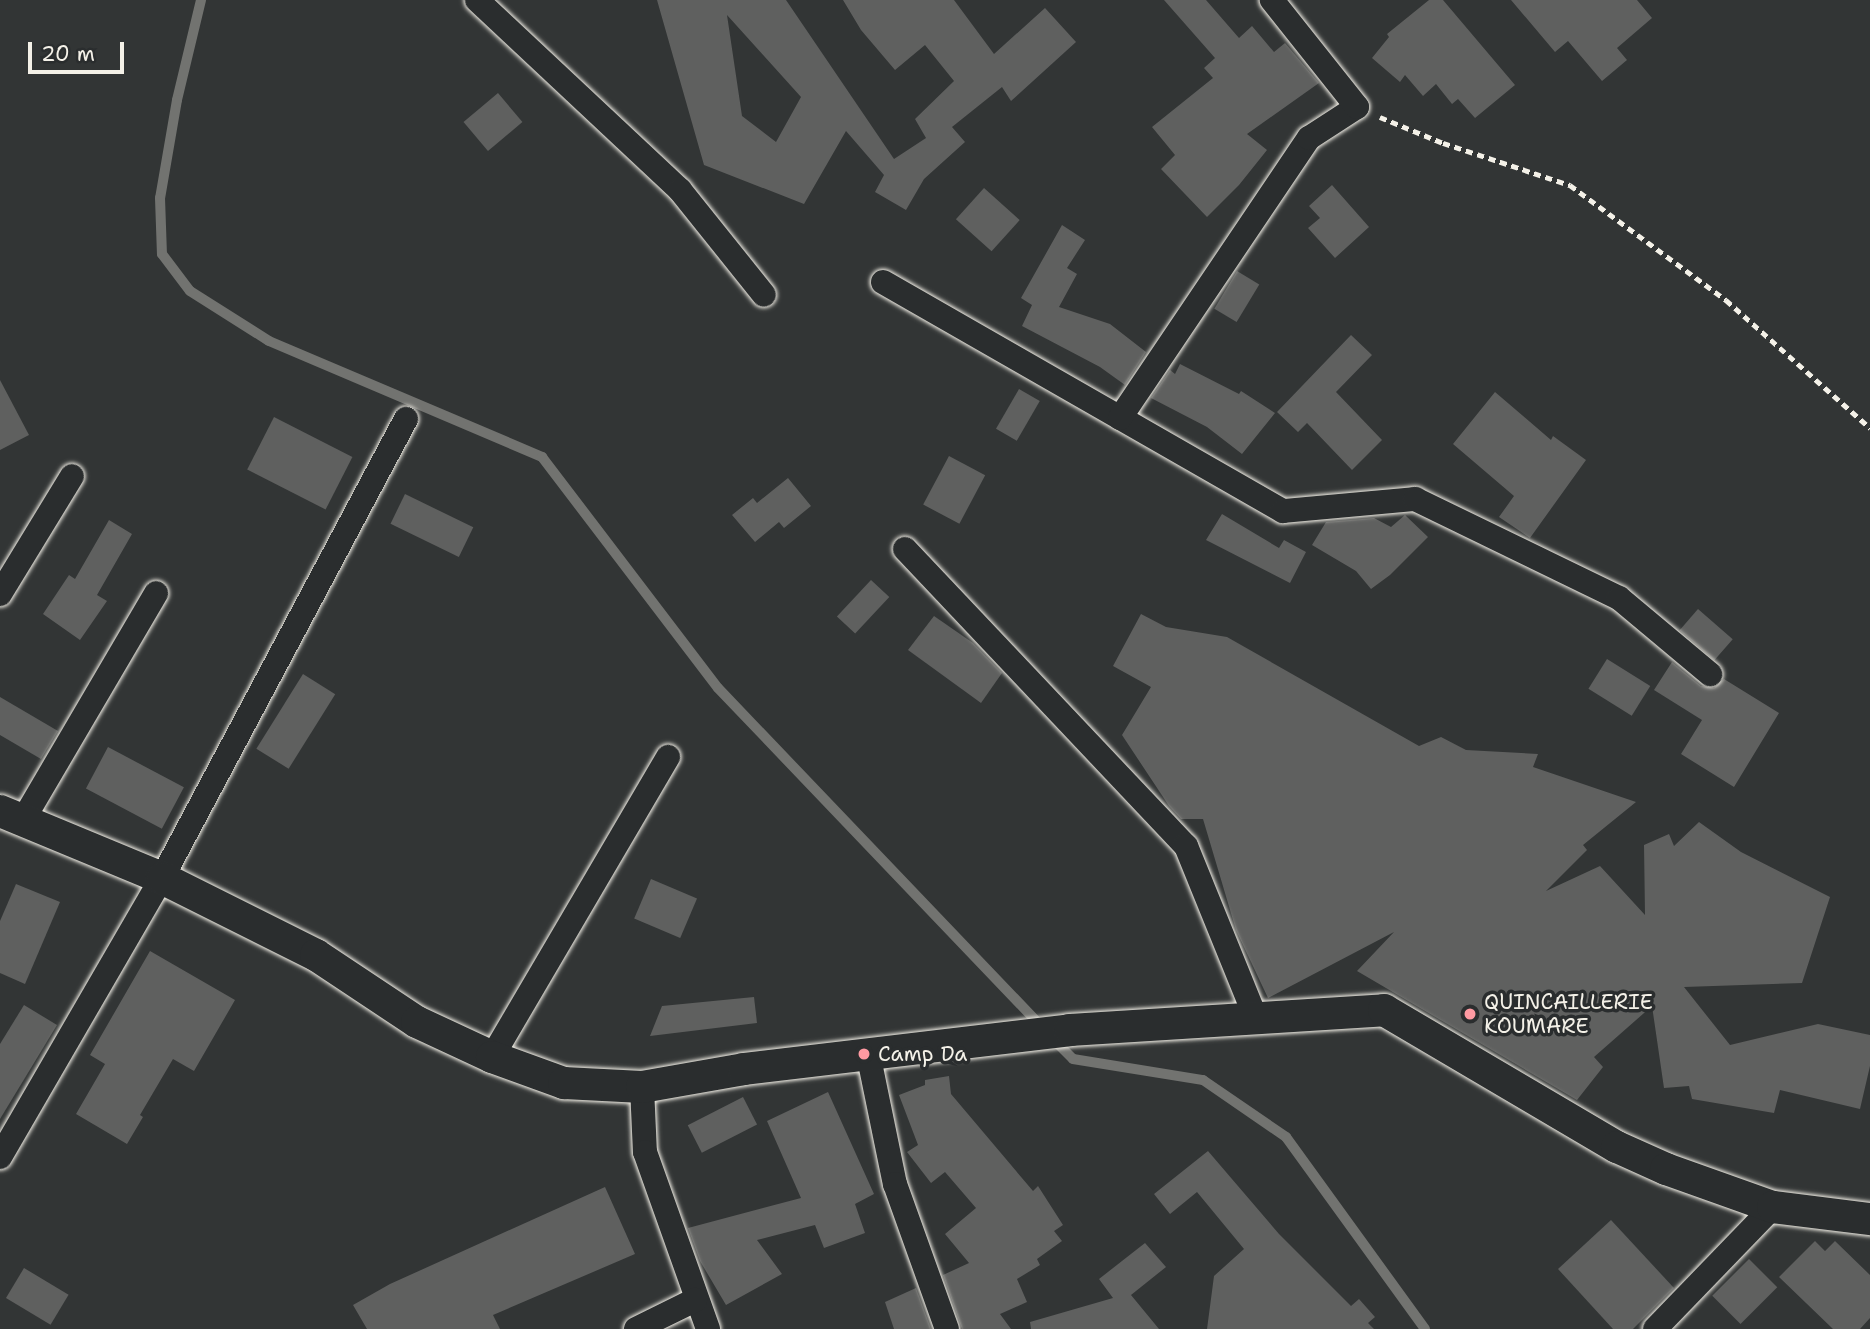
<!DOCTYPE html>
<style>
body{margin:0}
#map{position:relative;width:1870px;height:1329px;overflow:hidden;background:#323535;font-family:"Shantell Sans",sans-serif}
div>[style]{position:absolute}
.stream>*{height:10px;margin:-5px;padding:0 5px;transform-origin:5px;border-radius:5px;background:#727370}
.building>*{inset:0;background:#5f605f;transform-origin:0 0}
.path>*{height:4.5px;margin-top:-2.25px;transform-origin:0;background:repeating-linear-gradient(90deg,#f4f1e8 0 7px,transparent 0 12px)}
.roads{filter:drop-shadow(0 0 2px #f4f1e8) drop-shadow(0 0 2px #f4f1e8)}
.minor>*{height:24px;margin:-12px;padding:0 12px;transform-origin:12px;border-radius:12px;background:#2a2d2e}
.tertiary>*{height:32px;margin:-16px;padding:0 16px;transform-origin:16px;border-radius:16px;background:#2a2d2e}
.dots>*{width:19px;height:19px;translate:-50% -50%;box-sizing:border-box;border:4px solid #2a2d2e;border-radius:50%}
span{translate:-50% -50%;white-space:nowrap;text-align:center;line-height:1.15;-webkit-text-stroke:7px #2a2d2e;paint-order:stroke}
.poi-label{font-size:21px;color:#f4f1e8}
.left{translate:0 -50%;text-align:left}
.scale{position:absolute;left:28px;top:42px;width:96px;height:32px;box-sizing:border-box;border:4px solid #f4f1e8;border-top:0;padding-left:9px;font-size:21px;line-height:24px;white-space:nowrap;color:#f4f1e8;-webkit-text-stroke:5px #2a2d2e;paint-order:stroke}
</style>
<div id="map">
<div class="stream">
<div style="left:201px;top:0;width:103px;rotate:103.5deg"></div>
<div style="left:177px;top:100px;width:99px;rotate:99.8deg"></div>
<div style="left:160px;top:198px;width:56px;rotate:88deg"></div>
<div style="left:162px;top:254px;width:46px;rotate:52.9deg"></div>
<div style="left:190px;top:291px;width:93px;rotate:32.3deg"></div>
<div style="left:269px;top:341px;width:297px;rotate:23deg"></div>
<div style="left:542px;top:457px;width:290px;rotate:52.7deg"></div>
<div style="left:718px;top:688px;width:470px;rotate:46.3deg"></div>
<div style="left:1053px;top:1039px;width:28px;rotate:45deg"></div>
<div style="left:1073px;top:1059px;width:132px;rotate:9.2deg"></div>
<div style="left:1203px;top:1080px;width:101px;rotate:34.5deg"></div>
<div style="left:1286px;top:1137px;width:237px;rotate:54.1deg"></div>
</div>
<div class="building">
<div style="clip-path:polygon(evenodd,657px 0,786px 0,894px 159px,926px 138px,915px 119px,954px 81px,925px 45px,895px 70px,861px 30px,843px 0,954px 0,994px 54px,1045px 8px,1076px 42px,1011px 101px,1002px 87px,952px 127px,965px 142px,924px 179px,906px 210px,875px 192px,884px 175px,846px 131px,804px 204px,704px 165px,657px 0,727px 15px,801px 97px,776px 142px,742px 116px,727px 15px)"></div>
<div style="clip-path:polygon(1164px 0,1206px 0,1239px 38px,1252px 26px,1274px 52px,1285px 43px,1319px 83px,1247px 134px,1267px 150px,1239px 185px,1207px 217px,1161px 169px,1175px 155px,1152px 127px,1213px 78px,1204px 68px,1215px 58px)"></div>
<div style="clip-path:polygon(1429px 0,1443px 0,1515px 85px,1475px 118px,1458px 99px,1452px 104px,1436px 84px,1423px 96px,1405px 75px,1400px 82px,1372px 58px,1389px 37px,1387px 34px)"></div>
<div style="clip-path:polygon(1511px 0,1637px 0,1652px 18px,1617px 48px,1627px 60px,1602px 81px,1568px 41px,1555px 52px)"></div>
<div style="left:498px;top:93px;width:38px;height:45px;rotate:50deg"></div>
<div style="clip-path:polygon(1332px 185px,1369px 227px,1335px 258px,1308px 228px,1320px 218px,1309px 206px)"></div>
<div style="left:984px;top:188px;width:48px;height:42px;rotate:42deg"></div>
<div style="clip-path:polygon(1062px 225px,1085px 240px,1067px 268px,1077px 274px,1059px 307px,1110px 324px,1146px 352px,1125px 385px,1100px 367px,1022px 326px,1032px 305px,1021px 298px)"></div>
<div style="left:1237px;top:271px;width:26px;height:44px;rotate:31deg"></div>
<div style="clip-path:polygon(1351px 335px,1372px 355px,1336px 392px,1382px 440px,1352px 470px,1307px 423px,1298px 432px,1277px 412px)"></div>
<div style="clip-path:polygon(1180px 364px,1239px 394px,1241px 391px,1275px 413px,1242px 454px,1207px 427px,1151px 398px,1170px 370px,1175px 374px)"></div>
<div style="clip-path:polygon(0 380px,29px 435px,0 450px)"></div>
<div style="left:1019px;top:389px;width:24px;height:46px;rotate:30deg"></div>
<div style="clip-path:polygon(1495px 392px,1551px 440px,1553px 436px,1586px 460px,1530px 538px,1499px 517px,1514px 496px,1453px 444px)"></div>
<div style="left:274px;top:417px;width:88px;height:59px;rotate:27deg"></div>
<div style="left:949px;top:456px;width:41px;height:55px;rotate:28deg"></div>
<div style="clip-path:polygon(788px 478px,811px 506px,784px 528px,779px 522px,755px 542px,732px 515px,753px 498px,757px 503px)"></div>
<div style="left:405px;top:494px;width:76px;height:33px;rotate:26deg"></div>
<div style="clip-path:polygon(1222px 514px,1279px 548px,1284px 540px,1306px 552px,1290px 583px,1206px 540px)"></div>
<div style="clip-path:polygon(1405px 515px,1428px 537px,1390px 575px,1371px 589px,1356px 571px,1312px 545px,1326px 522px,1374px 518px,1391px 527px)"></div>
<div style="clip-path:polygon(109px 520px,132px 534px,97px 595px,107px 601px,80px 640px,43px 614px,69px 575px,75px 579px)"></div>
<div style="left:871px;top:580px;width:25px;height:50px;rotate:43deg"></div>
<div style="left:1698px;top:609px;width:46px;height:28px;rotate:41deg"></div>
<div style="clip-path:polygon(1141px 614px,1166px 627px,1227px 637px,1419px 746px,1441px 737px,1466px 750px,1538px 754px,1533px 767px,1636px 802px,1583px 845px,1587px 850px,1546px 891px,1600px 866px,1645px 915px,1644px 845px,1669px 834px,1674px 846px,1699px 822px,1741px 852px,1830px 897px,1802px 983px,1684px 987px,1730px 1045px,1818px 1024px,1870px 1035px,1870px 1066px,1860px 1109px,1780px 1090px,1774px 1113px,1692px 1099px,1689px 1086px,1664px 1088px,1652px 1006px,1594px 1057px,1603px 1067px,1577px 1100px,1357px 971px,1394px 932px,1268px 998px,1236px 930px,1203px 819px,1181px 819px,1169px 806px,1122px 735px,1151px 687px,1113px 666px)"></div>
<div style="clip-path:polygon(934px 616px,973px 643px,1002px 673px,981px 703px,908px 650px)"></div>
<div style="left:1607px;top:659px;width:51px;height:35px;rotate:32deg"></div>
<div style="clip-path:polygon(1672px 662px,1701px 686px,1714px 688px,1724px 679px,1779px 713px,1734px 787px,1681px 754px,1702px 720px,1654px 690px)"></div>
<div style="left:303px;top:674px;width:38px;height:88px;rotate:32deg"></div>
<div style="clip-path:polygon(0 697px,58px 731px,41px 759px,0 735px)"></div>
<div style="left:108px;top:747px;width:86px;height:47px;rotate:28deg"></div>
<div style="left:651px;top:879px;width:50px;height:43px;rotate:23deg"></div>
<div style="clip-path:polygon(16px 884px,60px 902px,25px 984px,0 973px,0 921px)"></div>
<div style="clip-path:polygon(150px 951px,235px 1000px,194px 1071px,173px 1059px,140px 1115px,143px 1117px,127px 1144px,76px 1114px,105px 1064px,90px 1055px)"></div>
<div style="clip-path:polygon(754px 997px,757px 1023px,650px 1036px,662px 1006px)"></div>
<div style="clip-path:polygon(24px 1005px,57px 1025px,0 1119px,0 1044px)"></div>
<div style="clip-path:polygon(949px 1076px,951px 1094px,1033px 1191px,1038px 1186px,1063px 1225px,1054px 1231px,1062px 1241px,1037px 1259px,1040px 1265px,1017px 1279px,1027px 1302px,1000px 1314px,1011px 1329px,962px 1329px,943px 1275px,969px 1263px,945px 1234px,976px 1208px,945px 1172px,931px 1183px,907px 1152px,918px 1145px,899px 1095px,925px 1085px,925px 1080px)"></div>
<div style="clip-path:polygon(828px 1092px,874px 1194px,855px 1204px,865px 1233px,824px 1248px,815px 1225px,757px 1240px,782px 1274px,726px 1305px,700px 1261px,688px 1228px,801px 1198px,767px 1121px)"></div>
<div style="left:743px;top:1097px;width:31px;height:62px;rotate:63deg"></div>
<div style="clip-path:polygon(1208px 1151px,1279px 1234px,1351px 1306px,1359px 1299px,1375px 1317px,1368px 1323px,1374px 1329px,1207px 1329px,1214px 1276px,1244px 1249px,1197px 1192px,1170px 1214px,1154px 1194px)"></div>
<div style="clip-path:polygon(605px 1187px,635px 1254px,493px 1315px,500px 1329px,367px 1329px,353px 1305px,390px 1284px)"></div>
<div style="clip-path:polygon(1611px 1220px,1674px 1288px,1633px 1329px,1613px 1329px,1558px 1269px)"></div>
<div style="clip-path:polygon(1815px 1241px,1825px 1251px,1835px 1241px,1870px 1275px,1870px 1318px,1860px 1329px,1833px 1329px,1779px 1277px)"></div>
<div style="clip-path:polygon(1145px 1243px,1166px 1267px,1131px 1295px,1159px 1329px,1031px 1329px,1030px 1322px,1113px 1298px,1099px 1279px)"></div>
<div style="left:1749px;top:1259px;width:40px;height:52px;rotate:45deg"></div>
<div style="left:24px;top:1268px;width:52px;height:35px;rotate:31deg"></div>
<div style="clip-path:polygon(916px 1288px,931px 1329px,894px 1329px,885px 1302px)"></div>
</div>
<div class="path">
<div style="left:1380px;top:117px;width:68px;rotate:22.4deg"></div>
<div style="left:1443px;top:143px;width:134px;rotate:18.3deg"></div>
<div style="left:1570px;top:185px;width:194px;rotate:36.4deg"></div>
<div style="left:1726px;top:300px;width:193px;rotate:41.6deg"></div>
</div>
<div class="roads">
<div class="minor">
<div style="left:477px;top:0;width:278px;rotate:43.1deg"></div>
<div style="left:680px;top:190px;width:134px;rotate:51.3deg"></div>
<div style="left:883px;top:282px;width:461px;rotate:29.8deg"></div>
<div style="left:1283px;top:511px;width:133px;rotate:-5.2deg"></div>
<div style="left:1415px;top:499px;width:227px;rotate:25.9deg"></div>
<div style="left:1619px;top:598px;width:119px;rotate:39.9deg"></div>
<div style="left:1120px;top:418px;width:338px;rotate:-56deg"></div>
<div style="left:1309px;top:138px;width:57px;rotate:-32.9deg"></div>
<div style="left:1357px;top:107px;width:137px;rotate:-128.5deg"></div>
<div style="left:905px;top:549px;width:409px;rotate:46.6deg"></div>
<div style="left:1186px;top:846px;width:186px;rotate:67.9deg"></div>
<div style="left:0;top:594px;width:138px;rotate:-58.6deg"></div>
<div style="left:23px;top:820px;width:263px;rotate:-59.6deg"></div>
<div style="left:868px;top:1053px;width:134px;rotate:78.4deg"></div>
<div style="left:895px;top:1184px;width:154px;rotate:70.3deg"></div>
<div style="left:492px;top:1057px;width:348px;rotate:-59.6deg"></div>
<div style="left:642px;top:1087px;width:65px;rotate:87.4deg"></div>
<div style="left:645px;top:1152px;width:188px;rotate:70.4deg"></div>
<div style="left:0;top:1157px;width:323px;rotate:-59.9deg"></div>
<div style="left:162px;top:878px;width:520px;rotate:-62.01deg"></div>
<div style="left:636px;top:1329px;width:66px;rotate:-26.2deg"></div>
<div style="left:1655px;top:1329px;width:170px;rotate:-46deg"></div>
</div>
<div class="tertiary">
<div style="left:0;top:811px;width:175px;rotate:22.5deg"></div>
<div style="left:162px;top:878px;width:172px;rotate:26.6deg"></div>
<div style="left:316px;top:955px;width:121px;rotate:33.6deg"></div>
<div style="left:417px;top:1022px;width:83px;rotate:25deg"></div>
<div style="left:492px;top:1057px;width:77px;rotate:19.9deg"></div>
<div style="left:564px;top:1083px;width:78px;rotate:2.9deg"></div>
<div style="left:642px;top:1087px;width:104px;rotate:-10deg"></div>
<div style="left:744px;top:1069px;width:328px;rotate:-6.8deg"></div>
<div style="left:1070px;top:1030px;width:315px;rotate:-3.6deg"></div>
<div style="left:1384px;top:1010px;width:270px;rotate:30.5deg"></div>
<div style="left:1617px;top:1147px;width:54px;rotate:24.2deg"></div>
<div style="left:1666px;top:1169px;width:114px;rotate:19.6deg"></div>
<div style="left:1773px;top:1207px;width:98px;rotate:7.1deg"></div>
</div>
</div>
<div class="dots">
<div style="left:1470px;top:1014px;background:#ff9aa2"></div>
<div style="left:864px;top:1054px;background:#ff9aa2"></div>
</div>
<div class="poi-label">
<span class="left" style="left:1484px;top:1014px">QUINCAILLERIE<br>KOUMARE</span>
<span class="left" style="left:878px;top:1054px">Camp Da</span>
</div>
<div class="scale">20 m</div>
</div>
